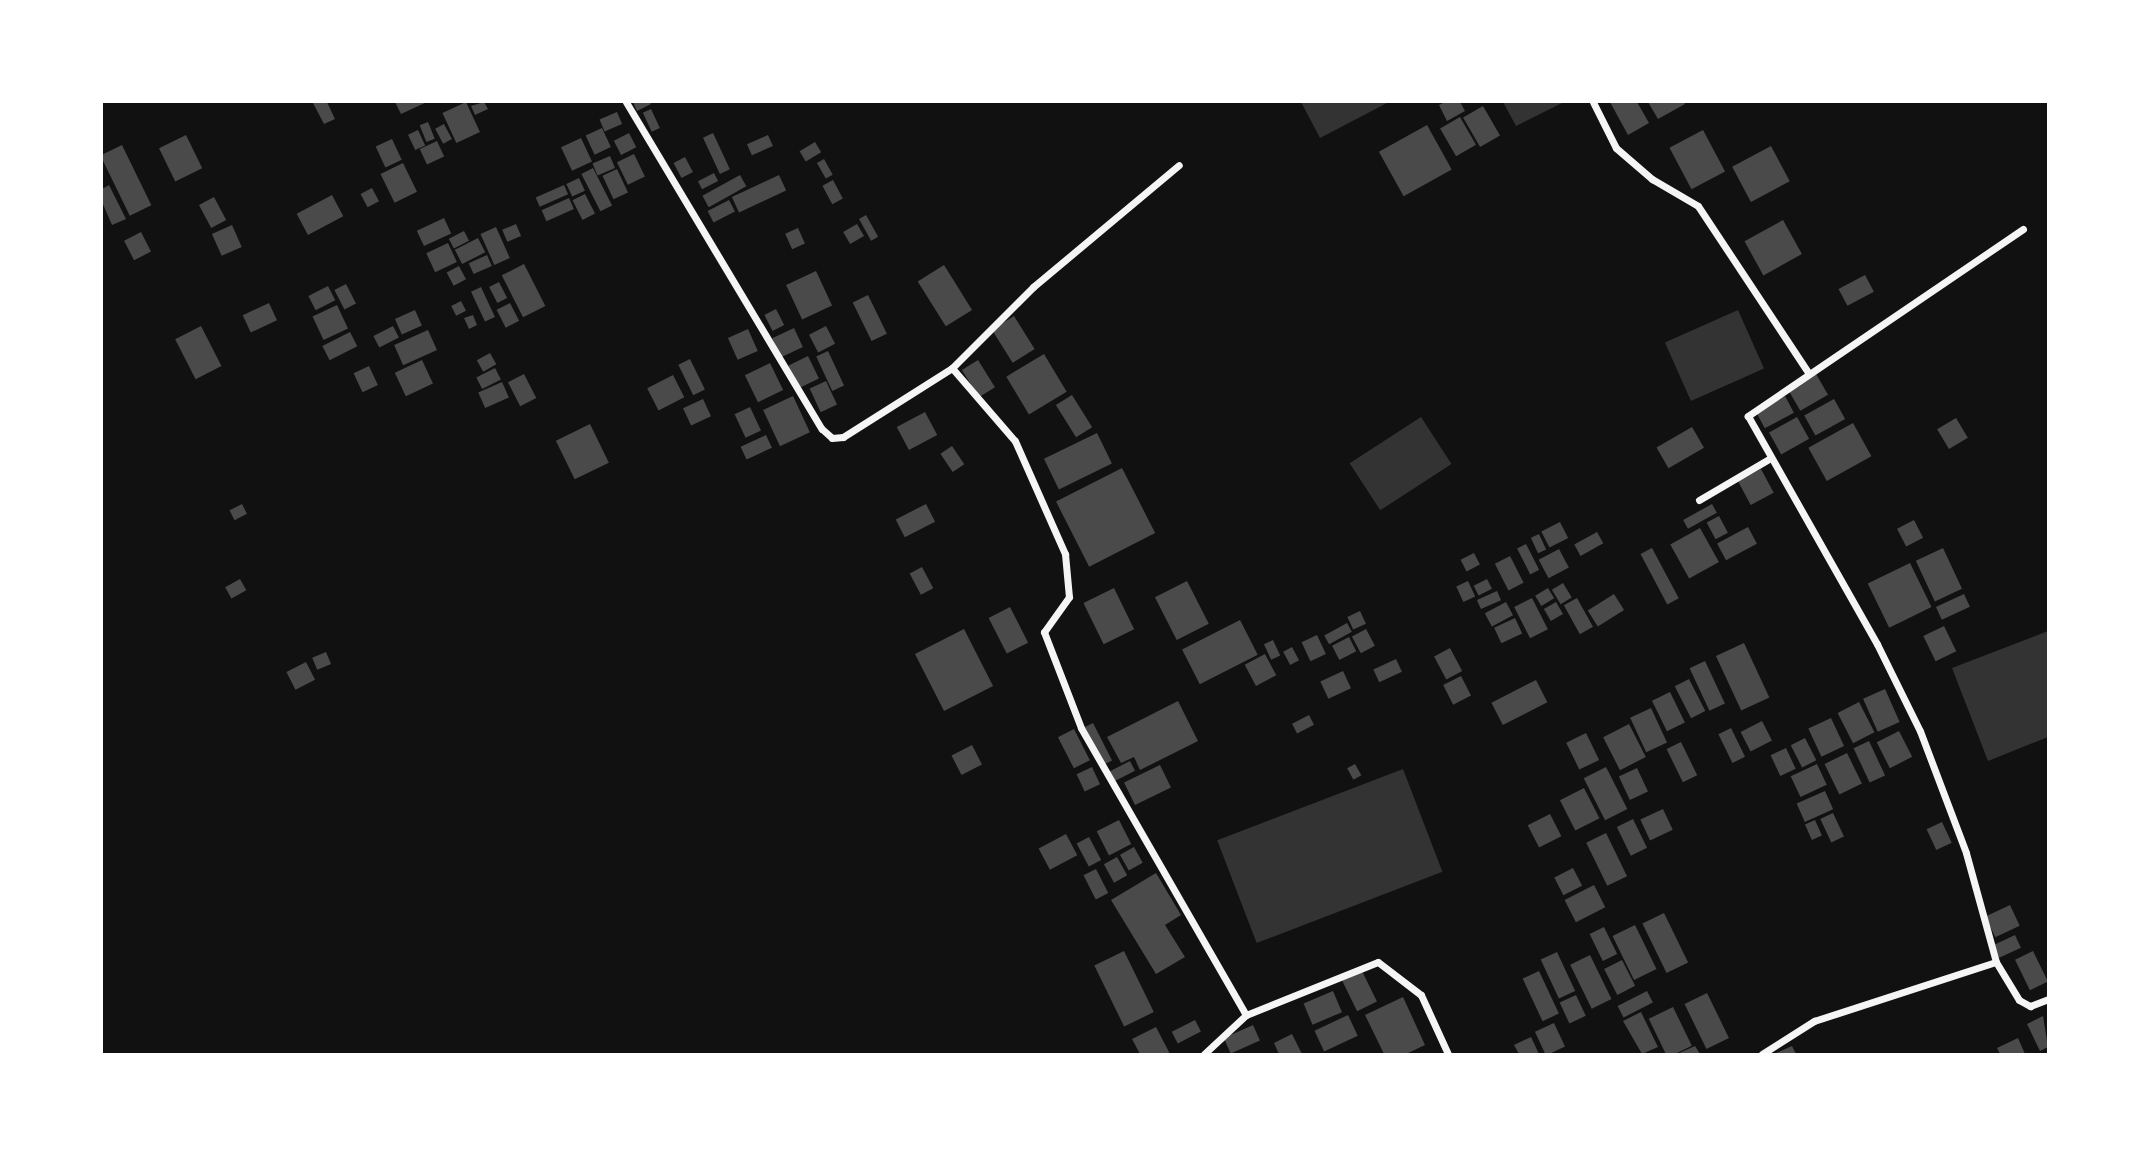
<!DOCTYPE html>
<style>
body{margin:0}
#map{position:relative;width:2150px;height:1156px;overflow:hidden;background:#111;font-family:"Asap Condensed",sans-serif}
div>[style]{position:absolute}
.water>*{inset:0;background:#333;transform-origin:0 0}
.building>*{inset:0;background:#4a4a4a;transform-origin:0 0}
.minor>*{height:7px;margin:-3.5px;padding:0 3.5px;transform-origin:3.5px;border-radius:3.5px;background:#f5f5f5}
span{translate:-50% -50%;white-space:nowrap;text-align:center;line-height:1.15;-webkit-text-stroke:5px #fff;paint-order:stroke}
.frame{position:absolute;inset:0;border:103px solid #fff;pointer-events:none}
</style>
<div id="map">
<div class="water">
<div style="clip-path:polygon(1301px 102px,1386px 102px,1387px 103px,1320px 138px)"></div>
<div style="clip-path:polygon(1503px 102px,1564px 102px,1516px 126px)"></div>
<div style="left:1738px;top:310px;width:64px;height:80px;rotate:66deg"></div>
<div style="left:1421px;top:417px;width:56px;height:85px;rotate:57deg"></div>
<div style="clip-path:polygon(2048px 631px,2048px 737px,1988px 761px,1952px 668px)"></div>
<div style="left:1403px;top:769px;width:110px;height:199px;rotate:69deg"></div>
</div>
<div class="building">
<div style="clip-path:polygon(327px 102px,335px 119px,324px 124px,313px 103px)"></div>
<div style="clip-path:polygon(395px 102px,427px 102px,401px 114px)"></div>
<div style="left:466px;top:102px;width:33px;height:26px;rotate:65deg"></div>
<div style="clip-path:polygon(484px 102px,488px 109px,475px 115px,471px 106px)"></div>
<div style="clip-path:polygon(633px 102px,650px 102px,651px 104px,637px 111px)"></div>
<div style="clip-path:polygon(1445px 102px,1460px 102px,1465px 111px,1447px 121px,1439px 105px)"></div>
<div style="clip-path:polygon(1610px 102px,1637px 102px,1649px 123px,1628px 135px)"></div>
<div style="clip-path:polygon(1648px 102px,1684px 102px,1685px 104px,1658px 119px)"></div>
<div style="left:1483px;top:106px;width:34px;height:23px;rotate:60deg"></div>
<div style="left:651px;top:109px;width:21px;height:9px;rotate:65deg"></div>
<div style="left:617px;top:112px;width:13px;height:19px;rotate:67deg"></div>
<div style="left:1460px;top:117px;width:32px;height:23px;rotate:60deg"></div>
<div style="left:428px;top:122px;width:18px;height:9px;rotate:68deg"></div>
<div style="left:444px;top:124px;width:17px;height:10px;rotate:62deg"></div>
<div style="left:1427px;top:125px;width:51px;height:55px;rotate:61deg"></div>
<div style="left:602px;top:128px;width:21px;height:18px;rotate:65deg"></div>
<div style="left:418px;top:130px;width:17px;height:11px;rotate:65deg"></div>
<div style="left:1703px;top:130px;width:47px;height:38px;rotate:62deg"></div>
<div style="left:629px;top:133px;width:16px;height:17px;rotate:63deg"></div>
<div style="left:713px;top:133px;width:40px;height:11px;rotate:65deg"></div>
<div style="left:186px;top:135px;width:37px;height:30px;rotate:64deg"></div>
<div style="left:768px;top:135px;width:12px;height:23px;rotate:66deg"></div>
<div style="left:581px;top:138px;width:26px;height:22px;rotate:65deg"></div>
<div style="left:392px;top:139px;width:23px;height:18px;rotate:65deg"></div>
<div style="left:437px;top:141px;width:17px;height:19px;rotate:65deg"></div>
<div style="left:815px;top:142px;width:12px;height:18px;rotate:59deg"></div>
<div style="left:122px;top:145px;width:67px;height:24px;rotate:64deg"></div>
<div style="left:1771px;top:146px;width:40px;height:44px;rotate:62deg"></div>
<div style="left:634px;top:154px;width:25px;height:19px;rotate:64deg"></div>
<div style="left:610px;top:156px;width:13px;height:19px;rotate:67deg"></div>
<div style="left:685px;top:157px;width:17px;height:13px;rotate:62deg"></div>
<div style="left:824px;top:159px;width:18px;height:8px;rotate:61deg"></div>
<div style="left:403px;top:163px;width:32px;height:25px;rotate:64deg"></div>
<div style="left:593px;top:168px;width:42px;height:13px;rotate:63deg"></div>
<div style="left:617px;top:169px;width:26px;height:16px;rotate:65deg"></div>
<div style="left:714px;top:173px;width:9px;height:18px;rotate:63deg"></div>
<div style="left:740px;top:175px;width:13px;height:43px;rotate:61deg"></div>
<div style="left:779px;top:175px;width:17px;height:52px;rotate:65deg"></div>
<div style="left:579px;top:178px;width:14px;height:14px;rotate:65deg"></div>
<div style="left:833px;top:180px;width:21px;height:12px;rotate:62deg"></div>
<div style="clip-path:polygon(109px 185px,126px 219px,112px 225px,102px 202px,102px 189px)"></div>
<div style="left:564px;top:185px;width:10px;height:31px;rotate:66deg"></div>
<div style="left:372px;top:188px;width:15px;height:13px;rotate:62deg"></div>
<div style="left:585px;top:194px;width:22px;height:14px;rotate:63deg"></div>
<div style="left:332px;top:195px;width:24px;height:40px;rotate:62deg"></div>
<div style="left:214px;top:197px;width:26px;height:17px;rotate:62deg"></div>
<div style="left:569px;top:198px;width:12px;height:30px;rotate:66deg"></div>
<div style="left:729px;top:200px;width:13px;height:24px;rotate:63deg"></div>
<div style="left:866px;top:215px;width:25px;height:8px;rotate:61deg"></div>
<div style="left:444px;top:218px;width:17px;height:30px;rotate:65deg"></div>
<div style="left:1783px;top:220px;width:39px;height:44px;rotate:61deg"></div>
<div style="left:516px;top:224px;width:13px;height:15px;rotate:67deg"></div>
<div style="left:857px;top:224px;width:14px;height:16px;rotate:60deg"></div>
<div style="left:232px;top:225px;width:24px;height:22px;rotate:66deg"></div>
<div style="left:496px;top:227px;width:34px;height:17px;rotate:66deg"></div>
<div style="left:798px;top:228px;width:17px;height:14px;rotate:66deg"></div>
<div style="left:464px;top:231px;width:11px;height:17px;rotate:63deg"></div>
<div style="left:141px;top:232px;width:22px;height:19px;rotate:63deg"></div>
<div style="left:478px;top:238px;width:16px;height:26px;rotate:63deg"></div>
<div style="left:448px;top:243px;width:21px;height:24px;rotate:65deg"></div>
<div style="left:487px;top:255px;width:12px;height:20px;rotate:66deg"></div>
<div style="left:524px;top:264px;width:47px;height:25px;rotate:63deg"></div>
<div style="left:944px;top:265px;width:53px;height:31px;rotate:58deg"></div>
<div style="left:459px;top:266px;width:15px;height:14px;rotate:62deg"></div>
<div style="left:816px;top:271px;width:38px;height:33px;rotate:65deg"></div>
<div style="left:1865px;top:275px;width:19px;height:30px;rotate:62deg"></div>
<div style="left:499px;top:282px;width:18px;height:11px;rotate:63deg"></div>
<div style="left:346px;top:284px;width:22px;height:13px;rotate:63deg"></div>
<div style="left:328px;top:286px;width:16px;height:22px;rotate:63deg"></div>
<div style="left:481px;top:287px;width:33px;height:11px;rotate:65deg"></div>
<div style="left:868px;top:295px;width:43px;height:17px;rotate:64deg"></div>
<div style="left:461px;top:301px;width:11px;height:11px;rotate:63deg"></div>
<div style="left:269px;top:303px;width:19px;height:29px;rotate:65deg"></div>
<div style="left:510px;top:303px;width:20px;height:15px;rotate:63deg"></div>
<div style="left:337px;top:305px;width:26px;height:27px;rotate:65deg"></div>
<div style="left:776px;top:309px;width:18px;height:13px;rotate:63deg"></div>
<div style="left:415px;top:310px;width:17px;height:22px;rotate:66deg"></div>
<div style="clip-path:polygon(473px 315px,477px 325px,469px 329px,464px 318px)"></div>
<div style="left:1014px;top:316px;width:39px;height:26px;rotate:58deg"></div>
<div style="left:201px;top:326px;width:45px;height:29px;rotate:63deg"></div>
<div style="left:393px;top:326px;width:13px;height:22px;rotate:63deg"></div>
<div style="left:826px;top:326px;width:20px;height:19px;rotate:63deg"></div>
<div style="left:794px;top:328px;width:21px;height:24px;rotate:65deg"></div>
<div style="left:748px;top:329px;width:24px;height:22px;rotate:66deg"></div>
<div style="left:428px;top:330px;width:22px;height:37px;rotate:66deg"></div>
<div style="left:350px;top:332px;width:16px;height:31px;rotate:63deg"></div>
<div style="left:828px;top:351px;width:38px;height:13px;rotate:65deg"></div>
<div style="left:490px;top:353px;width:13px;height:15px;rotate:61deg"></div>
<div style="left:1044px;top:354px;width:44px;height:44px;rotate:59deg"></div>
<div style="left:808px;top:356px;width:25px;height:22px;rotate:64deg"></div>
<div style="left:690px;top:359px;width:34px;height:13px;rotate:64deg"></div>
<div style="left:422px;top:360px;width:26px;height:30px;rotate:65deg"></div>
<div style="left:978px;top:360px;width:32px;height:19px;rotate:58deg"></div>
<div style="left:770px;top:363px;width:30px;height:28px;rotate:64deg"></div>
<div style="left:369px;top:366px;width:21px;height:17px;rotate:65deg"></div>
<div style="left:495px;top:368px;width:13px;height:21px;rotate:63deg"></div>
<div style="left:524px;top:374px;width:27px;height:18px;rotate:63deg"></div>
<div style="left:1816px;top:374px;width:24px;height:32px;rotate:60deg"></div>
<div style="left:673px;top:375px;width:25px;height:29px;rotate:63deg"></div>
<div style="left:826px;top:381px;width:26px;height:18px;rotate:65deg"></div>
<div style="left:502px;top:382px;width:17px;height:26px;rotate:66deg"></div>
<div style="left:1072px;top:395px;width:38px;height:19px;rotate:58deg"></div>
<div style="left:793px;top:396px;width:40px;height:33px;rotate:65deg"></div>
<div style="left:1785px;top:396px;width:19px;height:33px;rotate:62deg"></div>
<div style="left:703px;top:399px;width:19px;height:22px;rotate:65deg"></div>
<div style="left:1834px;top:399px;width:23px;height:34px;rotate:61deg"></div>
<div style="left:750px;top:407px;width:26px;height:17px;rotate:65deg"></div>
<div style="left:925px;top:412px;width:26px;height:32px;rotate:62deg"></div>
<div style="left:1797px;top:417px;width:25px;height:32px;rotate:61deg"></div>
<div style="left:1956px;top:418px;width:23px;height:22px;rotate:59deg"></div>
<div style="left:1853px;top:423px;width:38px;height:51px;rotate:61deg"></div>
<div style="left:590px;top:424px;width:43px;height:38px;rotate:64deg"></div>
<div style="left:1692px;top:427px;width:24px;height:41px;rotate:60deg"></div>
<div style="left:1097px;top:433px;width:34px;height:59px;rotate:64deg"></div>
<div style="left:766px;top:435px;width:14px;height:28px;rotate:65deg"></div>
<div style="left:952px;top:446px;width:22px;height:14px;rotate:56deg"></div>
<div style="left:1122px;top:468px;width:73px;height:74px;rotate:63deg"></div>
<div style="left:1761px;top:469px;width:27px;height:26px;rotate:62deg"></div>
<div style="left:242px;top:504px;width:11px;height:14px;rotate:63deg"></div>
<div style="left:926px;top:504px;width:20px;height:34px;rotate:63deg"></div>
<div style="left:1712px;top:504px;width:10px;height:33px;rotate:61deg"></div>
<div style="left:1719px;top:516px;width:19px;height:14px;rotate:62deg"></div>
<div style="left:1914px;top:520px;width:20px;height:19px;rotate:63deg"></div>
<div style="left:1560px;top:522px;width:18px;height:21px;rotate:63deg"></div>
<div style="left:1748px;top:527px;width:19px;height:35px;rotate:62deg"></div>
<div style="left:1700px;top:528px;width:39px;height:34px;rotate:61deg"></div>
<div style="left:1597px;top:532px;width:13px;height:26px;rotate:61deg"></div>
<div style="left:1539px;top:534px;width:17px;height:9px;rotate:65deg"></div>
<div style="left:1526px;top:544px;width:29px;height:10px;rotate:63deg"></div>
<div style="left:1652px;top:548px;width:57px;height:13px;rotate:62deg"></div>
<div style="left:1943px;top:548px;width:45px;height:30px;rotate:65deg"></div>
<div style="left:1559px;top:549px;width:21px;height:23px;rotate:62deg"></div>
<div style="left:1474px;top:553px;width:13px;height:15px;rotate:63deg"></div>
<div style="left:1510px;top:556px;width:30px;height:17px;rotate:63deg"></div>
<div style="left:1910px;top:563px;width:49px;height:47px;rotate:64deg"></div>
<div style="left:922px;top:567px;width:24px;height:14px;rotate:62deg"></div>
<div style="left:240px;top:579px;width:13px;height:17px;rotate:61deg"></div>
<div style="left:1487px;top:579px;width:11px;height:15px;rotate:63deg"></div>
<div style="left:1187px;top:581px;width:48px;height:36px;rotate:63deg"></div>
<div style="left:1468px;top:581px;width:17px;height:13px;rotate:65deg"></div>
<div style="left:1563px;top:583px;width:17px;height:13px;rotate:59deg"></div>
<div style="left:1114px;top:588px;width:46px;height:34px;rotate:64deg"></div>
<div style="left:1548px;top:588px;width:12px;height:15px;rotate:59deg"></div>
<div style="left:1497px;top:591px;width:10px;height:22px;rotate:66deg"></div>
<div style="left:1614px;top:594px;width:19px;height:31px;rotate:58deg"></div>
<div style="left:1964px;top:594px;width:14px;height:31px;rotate:65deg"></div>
<div style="left:1532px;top:598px;width:35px;height:20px;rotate:63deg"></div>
<div style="left:1577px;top:598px;width:33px;height:15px;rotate:61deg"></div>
<div style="left:1506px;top:602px;width:15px;height:24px;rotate:62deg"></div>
<div style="left:1556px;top:602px;width:14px;height:14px;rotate:60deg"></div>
<div style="left:1010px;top:607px;width:40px;height:24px;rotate:63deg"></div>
<div style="left:1360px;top:611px;width:14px;height:14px;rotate:65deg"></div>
<div style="left:1515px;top:618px;width:17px;height:23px;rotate:65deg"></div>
<div style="left:1240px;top:620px;width:39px;height:65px;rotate:63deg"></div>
<div style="left:1347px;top:623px;width:10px;height:26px;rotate:61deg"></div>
<div style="left:1944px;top:626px;width:28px;height:23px;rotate:64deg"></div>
<div style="left:964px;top:629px;width:64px;height:55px;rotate:63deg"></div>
<div style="left:1366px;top:629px;width:19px;height:16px;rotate:62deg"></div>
<div style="left:1317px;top:635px;width:21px;height:17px;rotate:65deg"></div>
<div style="left:1349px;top:637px;width:16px;height:19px;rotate:63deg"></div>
<div style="left:1273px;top:640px;width:17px;height:10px;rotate:65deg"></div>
<div style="left:1744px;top:643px;width:60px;height:31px;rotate:65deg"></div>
<div style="left:1292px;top:647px;width:15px;height:10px;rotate:62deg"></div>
<div style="left:1450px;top:648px;width:26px;height:18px;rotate:62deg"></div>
<div style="left:326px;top:652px;width:13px;height:15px;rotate:67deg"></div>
<div style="left:1265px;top:654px;width:24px;height:23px;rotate:62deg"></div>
<div style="left:1396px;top:659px;width:14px;height:25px;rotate:65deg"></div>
<div style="left:1705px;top:661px;width:47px;height:17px;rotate:65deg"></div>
<div style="left:306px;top:662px;width:20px;height:22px;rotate:63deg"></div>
<div style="left:1343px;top:671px;width:19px;height:25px;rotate:65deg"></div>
<div style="left:1461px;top:676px;width:22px;height:20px;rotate:63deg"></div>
<div style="left:1689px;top:679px;width:36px;height:16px;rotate:63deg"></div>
<div style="left:1536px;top:680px;width:25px;height:50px;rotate:63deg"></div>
<div style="left:1885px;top:689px;width:36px;height:24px;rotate:66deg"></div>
<div style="left:1670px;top:692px;width:34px;height:20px;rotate:64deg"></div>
<div style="clip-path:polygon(1178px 701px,1198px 741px,1140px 770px,1134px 757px,1121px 763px,1107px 737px)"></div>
<div style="left:1859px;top:702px;width:34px;height:24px;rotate:63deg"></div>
<div style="left:1651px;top:708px;width:38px;height:23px;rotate:65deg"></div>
<div style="left:1309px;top:715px;width:11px;height:19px;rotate:63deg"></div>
<div style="left:1831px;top:718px;width:31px;height:25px;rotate:65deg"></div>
<div style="left:1762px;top:721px;width:22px;height:24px;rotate:63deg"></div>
<div style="left:1093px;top:723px;width:42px;height:10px;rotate:63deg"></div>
<div style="left:1629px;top:724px;width:37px;height:29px;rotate:63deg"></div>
<div style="left:1731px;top:728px;width:32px;height:14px;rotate:64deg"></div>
<div style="left:1074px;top:729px;width:35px;height:18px;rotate:63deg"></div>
<div style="left:1899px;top:731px;width:29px;height:25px;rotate:63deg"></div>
<div style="left:1586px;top:733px;width:30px;height:22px;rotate:64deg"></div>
<div style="left:1805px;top:738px;width:25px;height:16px;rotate:63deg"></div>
<div style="left:1869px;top:741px;width:38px;height:17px;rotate:65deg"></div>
<div style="left:1681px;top:742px;width:37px;height:16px;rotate:64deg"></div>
<div style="left:972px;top:745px;width:22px;height:23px;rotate:63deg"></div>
<div style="left:1786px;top:748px;width:23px;height:17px;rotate:65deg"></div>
<div style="left:1847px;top:753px;width:34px;height:25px;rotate:64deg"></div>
<div style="left:1130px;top:761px;width:11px;height:23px;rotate:63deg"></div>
<div style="left:1355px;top:764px;width:13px;height:9px;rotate:61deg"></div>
<div style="left:1817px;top:764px;width:23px;height:29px;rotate:65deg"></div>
<div style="left:1160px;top:765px;width:25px;height:40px;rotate:64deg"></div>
<div style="left:1092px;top:767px;width:19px;height:17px;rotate:65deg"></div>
<div style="left:1606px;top:767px;width:47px;height:25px;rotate:63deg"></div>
<div style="left:1637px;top:768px;width:26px;height:20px;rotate:65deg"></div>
<div style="left:1584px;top:788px;width:34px;height:27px;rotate:63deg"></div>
<div style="left:1825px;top:791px;width:20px;height:31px;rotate:66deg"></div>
<div style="left:1663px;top:809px;width:23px;height:25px;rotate:65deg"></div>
<div style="left:1833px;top:813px;width:26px;height:14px;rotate:65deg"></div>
<div style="left:1550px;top:814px;width:25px;height:25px;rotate:63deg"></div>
<div style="left:1633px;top:819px;width:32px;height:18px;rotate:64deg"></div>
<div style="left:1119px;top:820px;width:27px;height:25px;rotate:63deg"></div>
<div style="left:1815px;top:820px;width:17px;height:11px;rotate:66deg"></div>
<div style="left:1942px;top:822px;width:23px;height:17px;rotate:65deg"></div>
<div style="left:1606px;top:833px;width:48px;height:22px;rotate:64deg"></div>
<div style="left:1066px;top:834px;width:24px;height:31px;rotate:62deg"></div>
<div style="left:1089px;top:837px;width:26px;height:14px;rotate:62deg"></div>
<div style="left:1134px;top:847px;width:18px;height:16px;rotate:61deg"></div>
<div style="left:1117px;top:857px;width:21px;height:15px;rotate:61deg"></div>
<div style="left:1573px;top:868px;width:20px;height:21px;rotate:63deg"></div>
<div style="left:1096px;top:869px;width:27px;height:14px;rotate:63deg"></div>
<div style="clip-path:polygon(1156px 873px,1181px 915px,1165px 925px,1185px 957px,1156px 974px,1111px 900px)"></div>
<div style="left:1594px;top:885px;width:25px;height:33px;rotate:63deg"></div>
<div style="left:2010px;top:905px;width:23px;height:27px;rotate:65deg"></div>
<div style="left:1664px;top:913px;width:55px;height:24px;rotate:64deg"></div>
<div style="left:1635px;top:925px;width:49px;height:25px;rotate:64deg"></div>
<div style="left:1604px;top:927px;width:30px;height:16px;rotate:64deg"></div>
<div style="left:2015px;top:935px;width:14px;height:24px;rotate:65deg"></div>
<div style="left:1124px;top:951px;width:68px;height:33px;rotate:64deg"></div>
<div style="left:2033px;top:951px;width:34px;height:20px;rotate:64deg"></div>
<div style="left:1557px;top:952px;width:43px;height:18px;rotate:65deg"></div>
<div style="left:1590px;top:955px;width:49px;height:22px;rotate:64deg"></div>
<div style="left:1622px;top:960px;width:29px;height:20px;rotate:63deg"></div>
<div style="left:1362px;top:971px;width:34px;height:22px;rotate:64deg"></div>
<div style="left:1539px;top:971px;width:47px;height:18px;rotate:65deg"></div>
<div style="left:1333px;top:991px;width:23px;height:32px;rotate:67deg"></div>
<div style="left:1647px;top:991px;width:13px;height:33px;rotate:63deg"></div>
<div style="left:1707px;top:993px;width:50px;height:25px;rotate:64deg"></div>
<div style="left:1576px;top:995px;width:23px;height:18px;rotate:65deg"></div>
<div style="clip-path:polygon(1403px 997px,1425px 1045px,1406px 1054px,1384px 1054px,1365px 1015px)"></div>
<div style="left:1673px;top:1007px;width:43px;height:27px;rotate:64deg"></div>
<div style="clip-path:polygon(1641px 1012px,1658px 1047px,1642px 1054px,1623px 1021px)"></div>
<div style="left:1348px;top:1015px;width:23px;height:37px;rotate:65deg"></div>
<div style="clip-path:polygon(2043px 1016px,2048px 1047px,2040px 1051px,2027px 1024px)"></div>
<div style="left:1195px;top:1020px;width:13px;height:26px;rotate:63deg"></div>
<div style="left:1554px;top:1023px;width:26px;height:21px;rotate:65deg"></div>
<div style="left:1253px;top:1025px;width:17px;height:32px;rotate:66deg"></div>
<div style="clip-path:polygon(1156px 1027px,1170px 1054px,1140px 1054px,1132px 1039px)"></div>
<div style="clip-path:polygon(1292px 1034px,1302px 1054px,1279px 1054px,1274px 1043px)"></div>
<div style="clip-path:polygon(1531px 1037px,1539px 1054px,1519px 1054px,1514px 1045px)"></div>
<div style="clip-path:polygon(2018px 1038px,2025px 1054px,2000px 1054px,1997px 1048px)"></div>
<div style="clip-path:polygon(1695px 1046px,1700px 1054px,1677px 1054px)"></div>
<div style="clip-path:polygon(1792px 1046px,1796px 1054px,1774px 1054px)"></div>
</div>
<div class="minor">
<div style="left:626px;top:102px;width:381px;rotate:59.1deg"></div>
<div style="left:822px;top:429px;width:13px;rotate:42deg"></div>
<div style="left:832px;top:438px;width:11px;rotate:-5deg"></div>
<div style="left:843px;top:437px;width:129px;rotate:-32.3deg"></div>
<div style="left:952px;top:368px;width:115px;rotate:-45deg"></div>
<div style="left:1033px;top:287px;width:190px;rotate:-39.9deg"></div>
<div style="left:1593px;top:102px;width:51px;rotate:63.4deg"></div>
<div style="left:1616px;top:148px;width:48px;rotate:40.7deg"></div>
<div style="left:1652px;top:179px;width:53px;rotate:30.4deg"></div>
<div style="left:1698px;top:206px;width:199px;rotate:56.5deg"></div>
<div style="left:2023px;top:229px;width:333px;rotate:145.8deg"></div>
<div style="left:1748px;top:416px;width:262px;rotate:60.5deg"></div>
<div style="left:1877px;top:644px;width:97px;rotate:63.7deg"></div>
<div style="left:1920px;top:731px;width:130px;rotate:69.3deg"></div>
<div style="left:1966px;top:853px;width:113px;rotate:74.6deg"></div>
<div style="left:1996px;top:962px;width:44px;rotate:58.8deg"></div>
<div style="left:2019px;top:1000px;width:13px;rotate:29deg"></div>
<div style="left:2030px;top:1006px;width:19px;rotate:-21deg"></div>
<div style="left:952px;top:368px;width:96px;rotate:49.2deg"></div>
<div style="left:1015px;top:441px;width:124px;rotate:66.1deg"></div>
<div style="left:1065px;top:554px;width:43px;rotate:84.7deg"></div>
<div style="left:1069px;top:597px;width:43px;rotate:125.5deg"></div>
<div style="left:1044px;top:632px;width:103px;rotate:68.9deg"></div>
<div style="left:1081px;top:728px;width:331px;rotate:60.1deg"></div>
<div style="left:1699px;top:500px;width:81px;rotate:-30.4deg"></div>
<div style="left:1204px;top:1054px;width:57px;rotate:-42.9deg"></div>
<div style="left:1246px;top:1015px;width:142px;rotate:-21.9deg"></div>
<div style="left:1378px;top:962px;width:54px;rotate:37.5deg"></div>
<div style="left:1421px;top:995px;width:65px;rotate:65.4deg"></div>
<div style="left:1762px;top:1054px;width:62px;rotate:-32.4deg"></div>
<div style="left:1814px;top:1021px;width:191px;rotate:-18deg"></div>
</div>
<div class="frame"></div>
</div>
